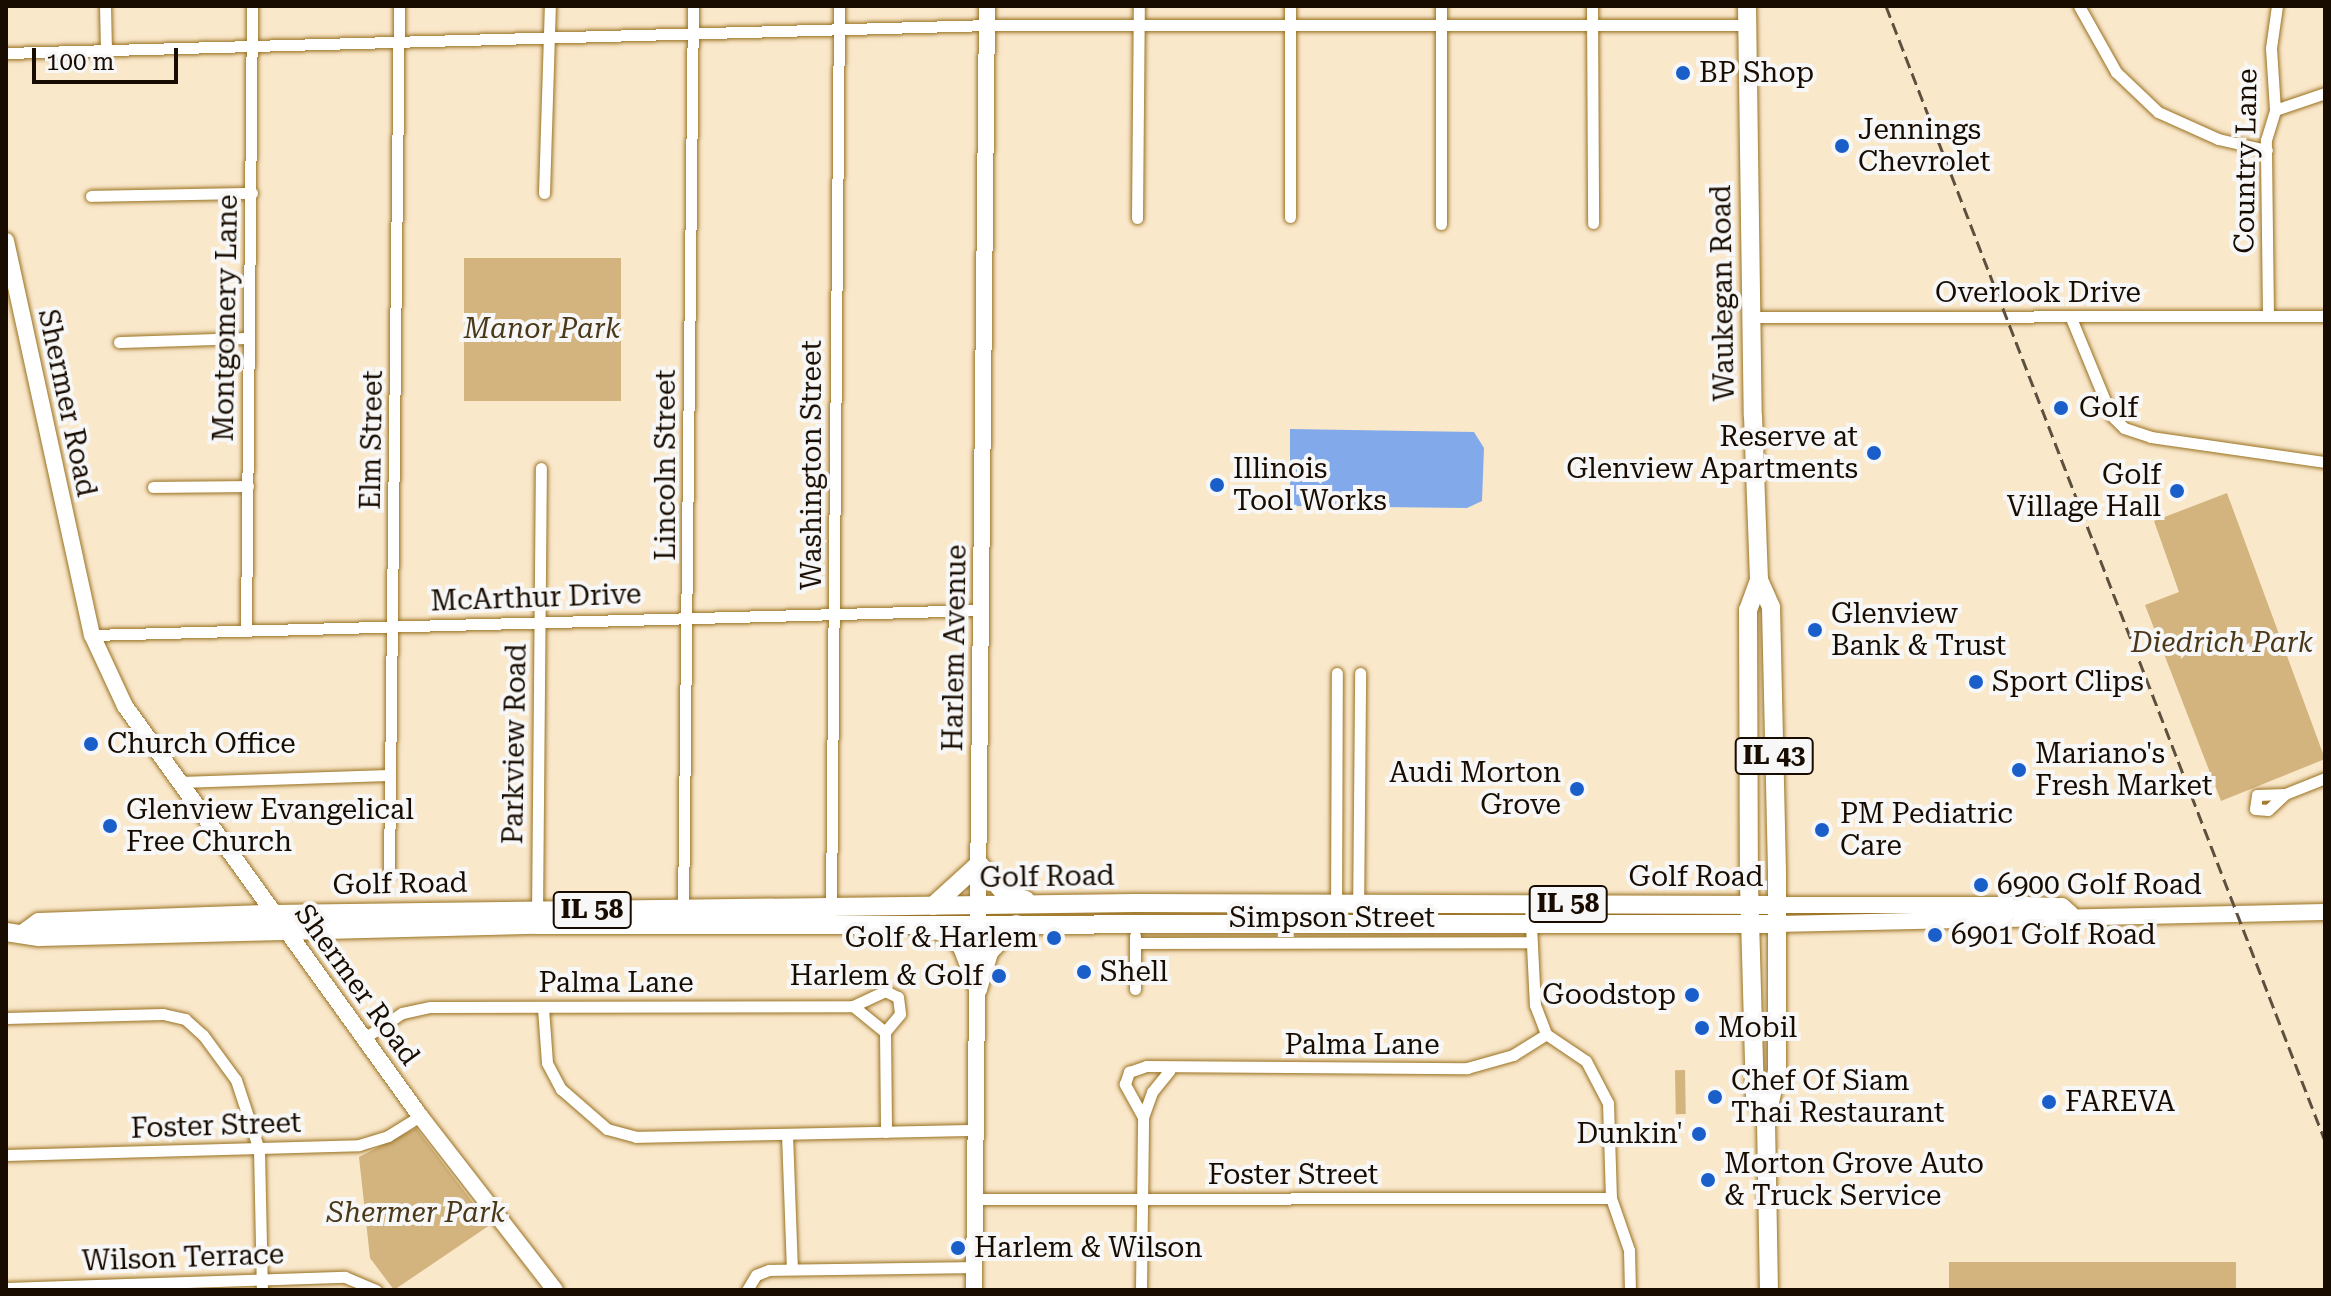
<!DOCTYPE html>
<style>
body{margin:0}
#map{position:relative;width:2331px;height:1296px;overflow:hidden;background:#fae8cb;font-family:"Roboto Serif",serif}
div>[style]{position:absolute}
.green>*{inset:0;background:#d3b47f;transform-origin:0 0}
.water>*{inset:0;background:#82aaeb}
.roads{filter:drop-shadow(0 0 2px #997120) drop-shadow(0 0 2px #997120)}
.minor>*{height:11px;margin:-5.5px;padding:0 5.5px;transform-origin:5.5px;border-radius:5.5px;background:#fff}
.secondary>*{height:16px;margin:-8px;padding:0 8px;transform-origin:8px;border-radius:8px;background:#fff}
.primary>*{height:18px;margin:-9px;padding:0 9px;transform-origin:9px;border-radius:9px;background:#fff}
.rail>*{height:3px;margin-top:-1.5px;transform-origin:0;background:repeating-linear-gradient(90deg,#5e503f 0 12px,transparent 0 18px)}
.dots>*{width:22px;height:22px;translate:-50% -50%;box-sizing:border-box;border:4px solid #f7f7f7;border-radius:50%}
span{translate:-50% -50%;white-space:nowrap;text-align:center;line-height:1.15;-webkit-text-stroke:8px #f7f7f7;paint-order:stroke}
.shield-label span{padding:2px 6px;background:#f7f7f7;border:2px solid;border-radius:6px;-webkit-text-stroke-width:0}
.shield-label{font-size:26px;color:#180c00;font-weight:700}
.poi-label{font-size:28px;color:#180c00}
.left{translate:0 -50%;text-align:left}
.right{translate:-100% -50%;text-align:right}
.street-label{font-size:28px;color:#180c00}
.park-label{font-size:28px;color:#4a3818;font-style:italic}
.frame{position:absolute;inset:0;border:8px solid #180c00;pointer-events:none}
.scale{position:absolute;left:32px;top:48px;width:146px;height:36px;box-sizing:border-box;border:4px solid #180c00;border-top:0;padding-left:10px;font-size:24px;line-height:28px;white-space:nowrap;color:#180c00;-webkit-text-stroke:6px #f7f7f7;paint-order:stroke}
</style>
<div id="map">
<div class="green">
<div style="left:464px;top:258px;width:157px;height:143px"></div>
<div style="clip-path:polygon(2227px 493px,2325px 759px,2221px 801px,2145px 605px,2179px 592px,2154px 521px)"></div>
<div style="left:1685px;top:1070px;width:44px;height:10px;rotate:89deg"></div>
<div style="clip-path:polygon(416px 1128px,490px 1225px,394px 1290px,370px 1258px,359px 1157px)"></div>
<div style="left:1949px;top:1262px;width:287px;height:28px"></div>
</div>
<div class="water">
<div style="clip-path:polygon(1290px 429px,1474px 432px,1484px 448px,1482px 501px,1467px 508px,1290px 506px)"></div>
</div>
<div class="roads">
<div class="minor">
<div style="left:105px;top:6px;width:45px;rotate:88.7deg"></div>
<div style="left:1290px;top:6px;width:211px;rotate:90deg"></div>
<div style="left:1441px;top:6px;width:218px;rotate:90deg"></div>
<div style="left:1592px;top:6px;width:217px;rotate:89.7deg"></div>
<div style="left:2079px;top:6px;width:76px;rotate:60.7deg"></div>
<div style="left:2116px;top:72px;width:58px;rotate:43.6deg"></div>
<div style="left:2158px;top:112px;width:66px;rotate:24.2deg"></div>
<div style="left:2218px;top:139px;width:50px;rotate:12.7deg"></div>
<div style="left:6px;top:53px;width:981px;rotate:-1.63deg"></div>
<div style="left:987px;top:25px;width:760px"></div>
<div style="left:2275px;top:110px;width:53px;rotate:-18.8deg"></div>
<div style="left:544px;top:193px;width:187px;rotate:-88.2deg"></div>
<div style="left:91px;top:196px;width:161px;rotate:-1.1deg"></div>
<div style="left:1137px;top:218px;width:212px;rotate:-89.5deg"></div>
<div style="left:2268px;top:316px;width:176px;rotate:-90.7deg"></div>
<div style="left:2266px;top:140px;width:31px;rotate:-73deg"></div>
<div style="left:2275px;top:110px;width:62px;rotate:-93.7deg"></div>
<div style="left:2271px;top:48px;width:42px;rotate:-81.9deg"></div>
<div style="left:1752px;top:317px;width:573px;rotate:-0.1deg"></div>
<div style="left:2071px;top:318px;width:105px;rotate:67.6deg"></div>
<div style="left:2111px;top:415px;width:18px;rotate:45deg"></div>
<div style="left:2124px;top:428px;width:28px;rotate:18deg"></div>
<div style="left:2151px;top:437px;width:176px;rotate:8.2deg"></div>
<div style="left:119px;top:342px;width:130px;rotate:-1.8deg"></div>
<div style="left:153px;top:487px;width:95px;rotate:-0.6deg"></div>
<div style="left:246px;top:631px;width:625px;rotate:-89.45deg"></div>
<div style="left:92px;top:635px;width:890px;rotate:-1.61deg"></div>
<div style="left:178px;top:782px;width:212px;rotate:-1.9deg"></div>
<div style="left:2285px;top:794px;width:28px;rotate:178deg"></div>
<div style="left:2257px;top:795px;width:14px;rotate:98deg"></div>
<div style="left:2255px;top:809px;width:13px;rotate:4deg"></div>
<div style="left:2268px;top:810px;width:23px;rotate:-43deg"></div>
<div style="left:2285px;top:794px;width:43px;rotate:-21.8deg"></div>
<div style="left:389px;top:874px;width:868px;rotate:-89.34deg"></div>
<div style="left:1530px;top:904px;width:101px;rotate:87.2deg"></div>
<div style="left:1535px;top:1005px;width:31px;rotate:69deg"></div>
<div style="left:1546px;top:1034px;width:48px;rotate:34deg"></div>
<div style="left:1586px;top:1061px;width:47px;rotate:62.4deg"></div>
<div style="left:1608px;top:1103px;width:95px;rotate:88.2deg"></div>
<div style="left:1611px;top:1198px;width:55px;rotate:70.9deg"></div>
<div style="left:1629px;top:1250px;width:40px;rotate:88.6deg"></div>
<div style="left:831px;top:911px;width:905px;rotate:-89.49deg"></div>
<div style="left:683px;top:913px;width:907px;rotate:-89.37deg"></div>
<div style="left:537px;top:916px;width:448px;rotate:-89.5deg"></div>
<div style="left:1336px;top:921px;width:248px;rotate:-89.8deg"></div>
<div style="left:1358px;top:921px;width:248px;rotate:-89.5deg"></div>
<div style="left:1135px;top:943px;width:395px;rotate:-0.1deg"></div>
<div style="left:1135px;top:989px;width:53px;rotate:-90deg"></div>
<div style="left:853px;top:1006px;width:35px;rotate:-25deg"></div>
<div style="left:885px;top:991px;width:14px;rotate:25deg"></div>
<div style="left:898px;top:997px;width:17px;rotate:83deg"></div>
<div style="left:900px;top:1014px;width:23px;rotate:130deg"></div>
<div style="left:543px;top:1008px;width:55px;rotate:85.8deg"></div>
<div style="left:547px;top:1063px;width:30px;rotate:62deg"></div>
<div style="left:561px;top:1089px;width:61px;rotate:41deg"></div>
<div style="left:607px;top:1129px;width:30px;rotate:15deg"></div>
<div style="left:636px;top:1137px;width:340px;rotate:-1.2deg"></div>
<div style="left:6px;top:1018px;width:157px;rotate:-1.5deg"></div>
<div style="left:163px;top:1014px;width:23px;rotate:13deg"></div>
<div style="left:185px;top:1019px;width:24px;rotate:42deg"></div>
<div style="left:203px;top:1035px;width:56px;rotate:53.7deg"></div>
<div style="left:236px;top:1080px;width:74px;rotate:71.8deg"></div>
<div style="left:259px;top:1150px;width:140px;rotate:88.8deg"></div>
<div style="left:366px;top:1037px;width:43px;rotate:-33.7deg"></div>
<div style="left:402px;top:1013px;width:29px;rotate:-12deg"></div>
<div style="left:430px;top:1007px;width:423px;rotate:-0.1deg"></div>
<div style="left:853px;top:1006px;width:41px;rotate:39.1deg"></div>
<div style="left:885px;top:1032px;width:100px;rotate:89.4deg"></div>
<div style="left:1143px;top:1117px;width:38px;rotate:-119deg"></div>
<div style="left:1125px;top:1084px;width:13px;rotate:-72deg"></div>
<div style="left:1129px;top:1072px;width:18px;rotate:-19deg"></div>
<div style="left:1146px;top:1066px;width:321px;rotate:0.4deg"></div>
<div style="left:1467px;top:1068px;width:48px;rotate:-15.8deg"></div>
<div style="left:1513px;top:1055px;width:39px;rotate:-32deg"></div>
<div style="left:787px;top:1134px;width:135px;rotate:87.9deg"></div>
<div style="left:6px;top:1155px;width:353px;rotate:-1.6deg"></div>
<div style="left:359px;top:1145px;width:30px;rotate:-17deg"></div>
<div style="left:388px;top:1136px;width:38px;rotate:-32deg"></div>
<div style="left:975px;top:1199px;width:636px;rotate:-0.09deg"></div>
<div style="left:6px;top:1288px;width:339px;rotate:-1.9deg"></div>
<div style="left:345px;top:1277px;width:34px;rotate:23deg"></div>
<div style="left:747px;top:1290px;width:17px;rotate:-59deg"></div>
<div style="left:756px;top:1275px;width:14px;rotate:-21deg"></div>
<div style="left:769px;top:1270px;width:205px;rotate:-0.8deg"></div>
<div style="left:1141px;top:1290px;width:173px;rotate:-89.3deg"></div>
<div style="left:1143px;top:1117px;width:27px;rotate:-70deg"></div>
<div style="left:1152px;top:1092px;width:28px;rotate:-51deg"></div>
</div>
<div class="secondary">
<div style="left:6px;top:241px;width:403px;rotate:77.7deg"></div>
<div style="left:92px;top:635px;width:78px;rotate:65.1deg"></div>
<div style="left:125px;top:706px;width:505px;rotate:54.26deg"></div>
<div style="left:420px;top:1116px;width:220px;rotate:52.2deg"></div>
<div style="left:1777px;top:905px;width:248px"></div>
<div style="left:2025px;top:905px;width:37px;rotate:2deg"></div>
<div style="left:2062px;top:906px;width:12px;rotate:42deg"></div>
<div style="left:1777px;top:924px;width:548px;rotate:-1.25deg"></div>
<div style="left:974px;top:1290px;width:1284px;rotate:-89.42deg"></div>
</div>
<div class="primary">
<div style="left:1747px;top:6px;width:410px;rotate:89.2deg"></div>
<div style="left:1753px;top:416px;width:164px;rotate:87.9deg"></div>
<div style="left:1759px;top:580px;width:30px;rotate:66deg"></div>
<div style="left:1771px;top:607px;width:270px;rotate:88.7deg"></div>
<div style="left:1777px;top:877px;width:194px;rotate:90deg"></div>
<div style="left:1777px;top:1071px;width:50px;rotate:102.7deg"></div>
<div style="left:1766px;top:1120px;width:170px;rotate:89deg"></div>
<div style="left:1759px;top:580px;width:32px;rotate:110deg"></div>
<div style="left:1748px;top:610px;width:273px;rotate:89.8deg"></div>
<div style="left:1749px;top:883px;width:212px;rotate:88.4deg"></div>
<div style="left:1755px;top:1095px;width:27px;rotate:66deg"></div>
<div style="left:933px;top:906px;width:62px;rotate:-42.4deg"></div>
<div style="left:979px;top:864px;width:38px;rotate:49deg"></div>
<div style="left:1004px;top:893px;width:23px;rotate:18deg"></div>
<div style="left:929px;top:928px;width:20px;rotate:18deg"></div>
<div style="left:948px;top:934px;width:19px;rotate:43deg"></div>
<div style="left:962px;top:947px;width:45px;rotate:69.1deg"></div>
<div style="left:6px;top:932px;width:33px;rotate:9deg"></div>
<div style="left:39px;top:937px;width:498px;rotate:-1.4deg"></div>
<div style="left:537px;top:925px;width:1240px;rotate:-0.05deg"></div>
<div style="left:25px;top:932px;width:17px;rotate:-36deg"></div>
<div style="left:39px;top:922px;width:233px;rotate:-2deg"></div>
<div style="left:272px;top:914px;width:863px;rotate:-0.73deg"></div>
<div style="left:1135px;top:903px;width:642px;rotate:0.18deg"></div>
<div style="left:978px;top:989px;width:39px;rotate:-73deg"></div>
<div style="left:989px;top:952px;width:39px;rotate:-46deg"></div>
</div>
</div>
<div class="rail">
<div style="left:1886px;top:6px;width:1217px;rotate:68.85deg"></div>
</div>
<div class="dots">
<div style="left:1683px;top:73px;background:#1a5ec9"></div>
<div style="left:1842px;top:146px;background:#1a5ec9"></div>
<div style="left:2061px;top:408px;background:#1a5ec9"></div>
<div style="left:1874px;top:453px;background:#1a5ec9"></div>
<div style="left:1217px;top:485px;background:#1a5ec9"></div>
<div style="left:2177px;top:491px;background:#1a5ec9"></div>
<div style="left:1815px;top:630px;background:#1a5ec9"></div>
<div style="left:1976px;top:682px;background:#1a5ec9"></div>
<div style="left:91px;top:744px;background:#1a5ec9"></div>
<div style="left:2019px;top:770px;background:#1a5ec9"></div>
<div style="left:1577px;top:789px;background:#1a5ec9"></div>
<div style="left:110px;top:826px;background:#1a5ec9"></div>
<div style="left:1822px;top:830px;background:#1a5ec9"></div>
<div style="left:1981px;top:885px;background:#1a5ec9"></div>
<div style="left:1935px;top:935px;background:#1a5ec9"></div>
<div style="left:1054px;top:938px;background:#1a5ec9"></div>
<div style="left:1084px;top:972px;background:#1a5ec9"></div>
<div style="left:999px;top:976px;background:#1a5ec9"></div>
<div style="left:1692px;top:995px;background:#1a5ec9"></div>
<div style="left:1702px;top:1028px;background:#1a5ec9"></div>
<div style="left:1715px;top:1097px;background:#1a5ec9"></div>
<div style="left:2049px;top:1102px;background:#1a5ec9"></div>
<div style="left:1699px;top:1134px;background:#1a5ec9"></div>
<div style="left:1708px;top:1180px;background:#1a5ec9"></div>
<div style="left:958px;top:1248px;background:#1a5ec9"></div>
</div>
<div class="shield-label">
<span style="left:1774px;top:756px">IL 43</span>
<span style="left:1568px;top:904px">IL 58</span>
<span style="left:592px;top:910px">IL 58</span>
</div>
<div class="poi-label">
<span class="left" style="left:1699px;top:73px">BP Shop</span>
<span class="left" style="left:1858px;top:146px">Jennings<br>Chevrolet</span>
<span class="left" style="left:2079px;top:408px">Golf</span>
<span class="right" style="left:1858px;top:453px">Reserve at<br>Glenview Apartments</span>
<span class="left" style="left:1233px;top:485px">Illinois<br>Tool Works</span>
<span class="right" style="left:2161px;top:491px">Golf<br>Village Hall</span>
<span class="left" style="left:1831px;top:630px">Glenview<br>Bank &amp; Trust</span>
<span class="left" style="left:1992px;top:682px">Sport Clips</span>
<span class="left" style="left:107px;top:744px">Church Office</span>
<span class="left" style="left:2035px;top:770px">Mariano's<br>Fresh Market</span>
<span class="right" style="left:1561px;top:789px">Audi Morton<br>Grove</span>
<span class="left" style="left:126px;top:826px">Glenview Evangelical<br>Free Church</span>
<span class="left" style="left:1840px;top:830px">PM Pediatric<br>Care</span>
<span class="left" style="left:1997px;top:885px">6900 Golf Road</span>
<span class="left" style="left:1951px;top:935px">6901 Golf Road</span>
<span class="right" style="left:1038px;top:938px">Golf &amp; Harlem</span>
<span class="left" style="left:1100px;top:972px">Shell</span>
<span class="right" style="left:983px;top:976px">Harlem &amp; Golf</span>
<span class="right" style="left:1676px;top:995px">Goodstop</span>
<span class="left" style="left:1718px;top:1028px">Mobil</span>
<span class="left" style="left:1731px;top:1097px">Chef Of Siam<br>Thai Restaurant</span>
<span class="left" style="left:2065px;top:1102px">FAREVA</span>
<span class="right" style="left:1683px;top:1134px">Dunkin'</span>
<span class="left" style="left:1724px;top:1180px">Morton Grove Auto<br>&amp; Truck Service</span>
<span class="left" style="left:974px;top:1248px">Harlem &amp; Wilson</span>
</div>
<div class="street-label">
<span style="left:2246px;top:161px;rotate:-89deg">Country Lane</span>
<span style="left:1723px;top:293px;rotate:-91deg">Waukegan Road</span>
<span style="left:2038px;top:293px">Overlook Drive</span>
<span style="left:226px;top:318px;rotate:-89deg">Montgomery Lane</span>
<span style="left:67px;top:403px;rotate:78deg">Shermer Road</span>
<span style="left:372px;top:440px;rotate:-89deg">Elm Street</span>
<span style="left:666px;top:465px;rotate:-90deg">Lincoln Street</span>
<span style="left:812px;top:465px;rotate:-90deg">Washington Street</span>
<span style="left:536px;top:598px;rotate:-2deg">McArthur Drive</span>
<span style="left:955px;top:648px;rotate:-89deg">Harlem Avenue</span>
<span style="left:515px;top:744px;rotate:-89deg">Parkview Road</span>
<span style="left:1047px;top:877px;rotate:-1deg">Golf Road</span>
<span style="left:1696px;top:877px">Golf Road</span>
<span style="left:400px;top:884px;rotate:-1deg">Golf Road</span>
<span style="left:1332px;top:918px">Simpson Street</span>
<span style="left:616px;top:983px">Palma Lane</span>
<span style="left:357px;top:985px;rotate:54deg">Shermer Road</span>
<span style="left:1362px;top:1045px">Palma Lane</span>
<span style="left:216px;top:1126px;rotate:-2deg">Foster Street</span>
<span style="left:1293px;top:1175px">Foster Street</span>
<span style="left:183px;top:1258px;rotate:-2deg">Wilson Terrace</span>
</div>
<div class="park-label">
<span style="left:542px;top:329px">Manor Park</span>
<span style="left:2222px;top:643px">Diedrich Park</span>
<span style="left:416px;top:1213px">Shermer Park</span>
</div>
<div class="frame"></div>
<div class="scale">100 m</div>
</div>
